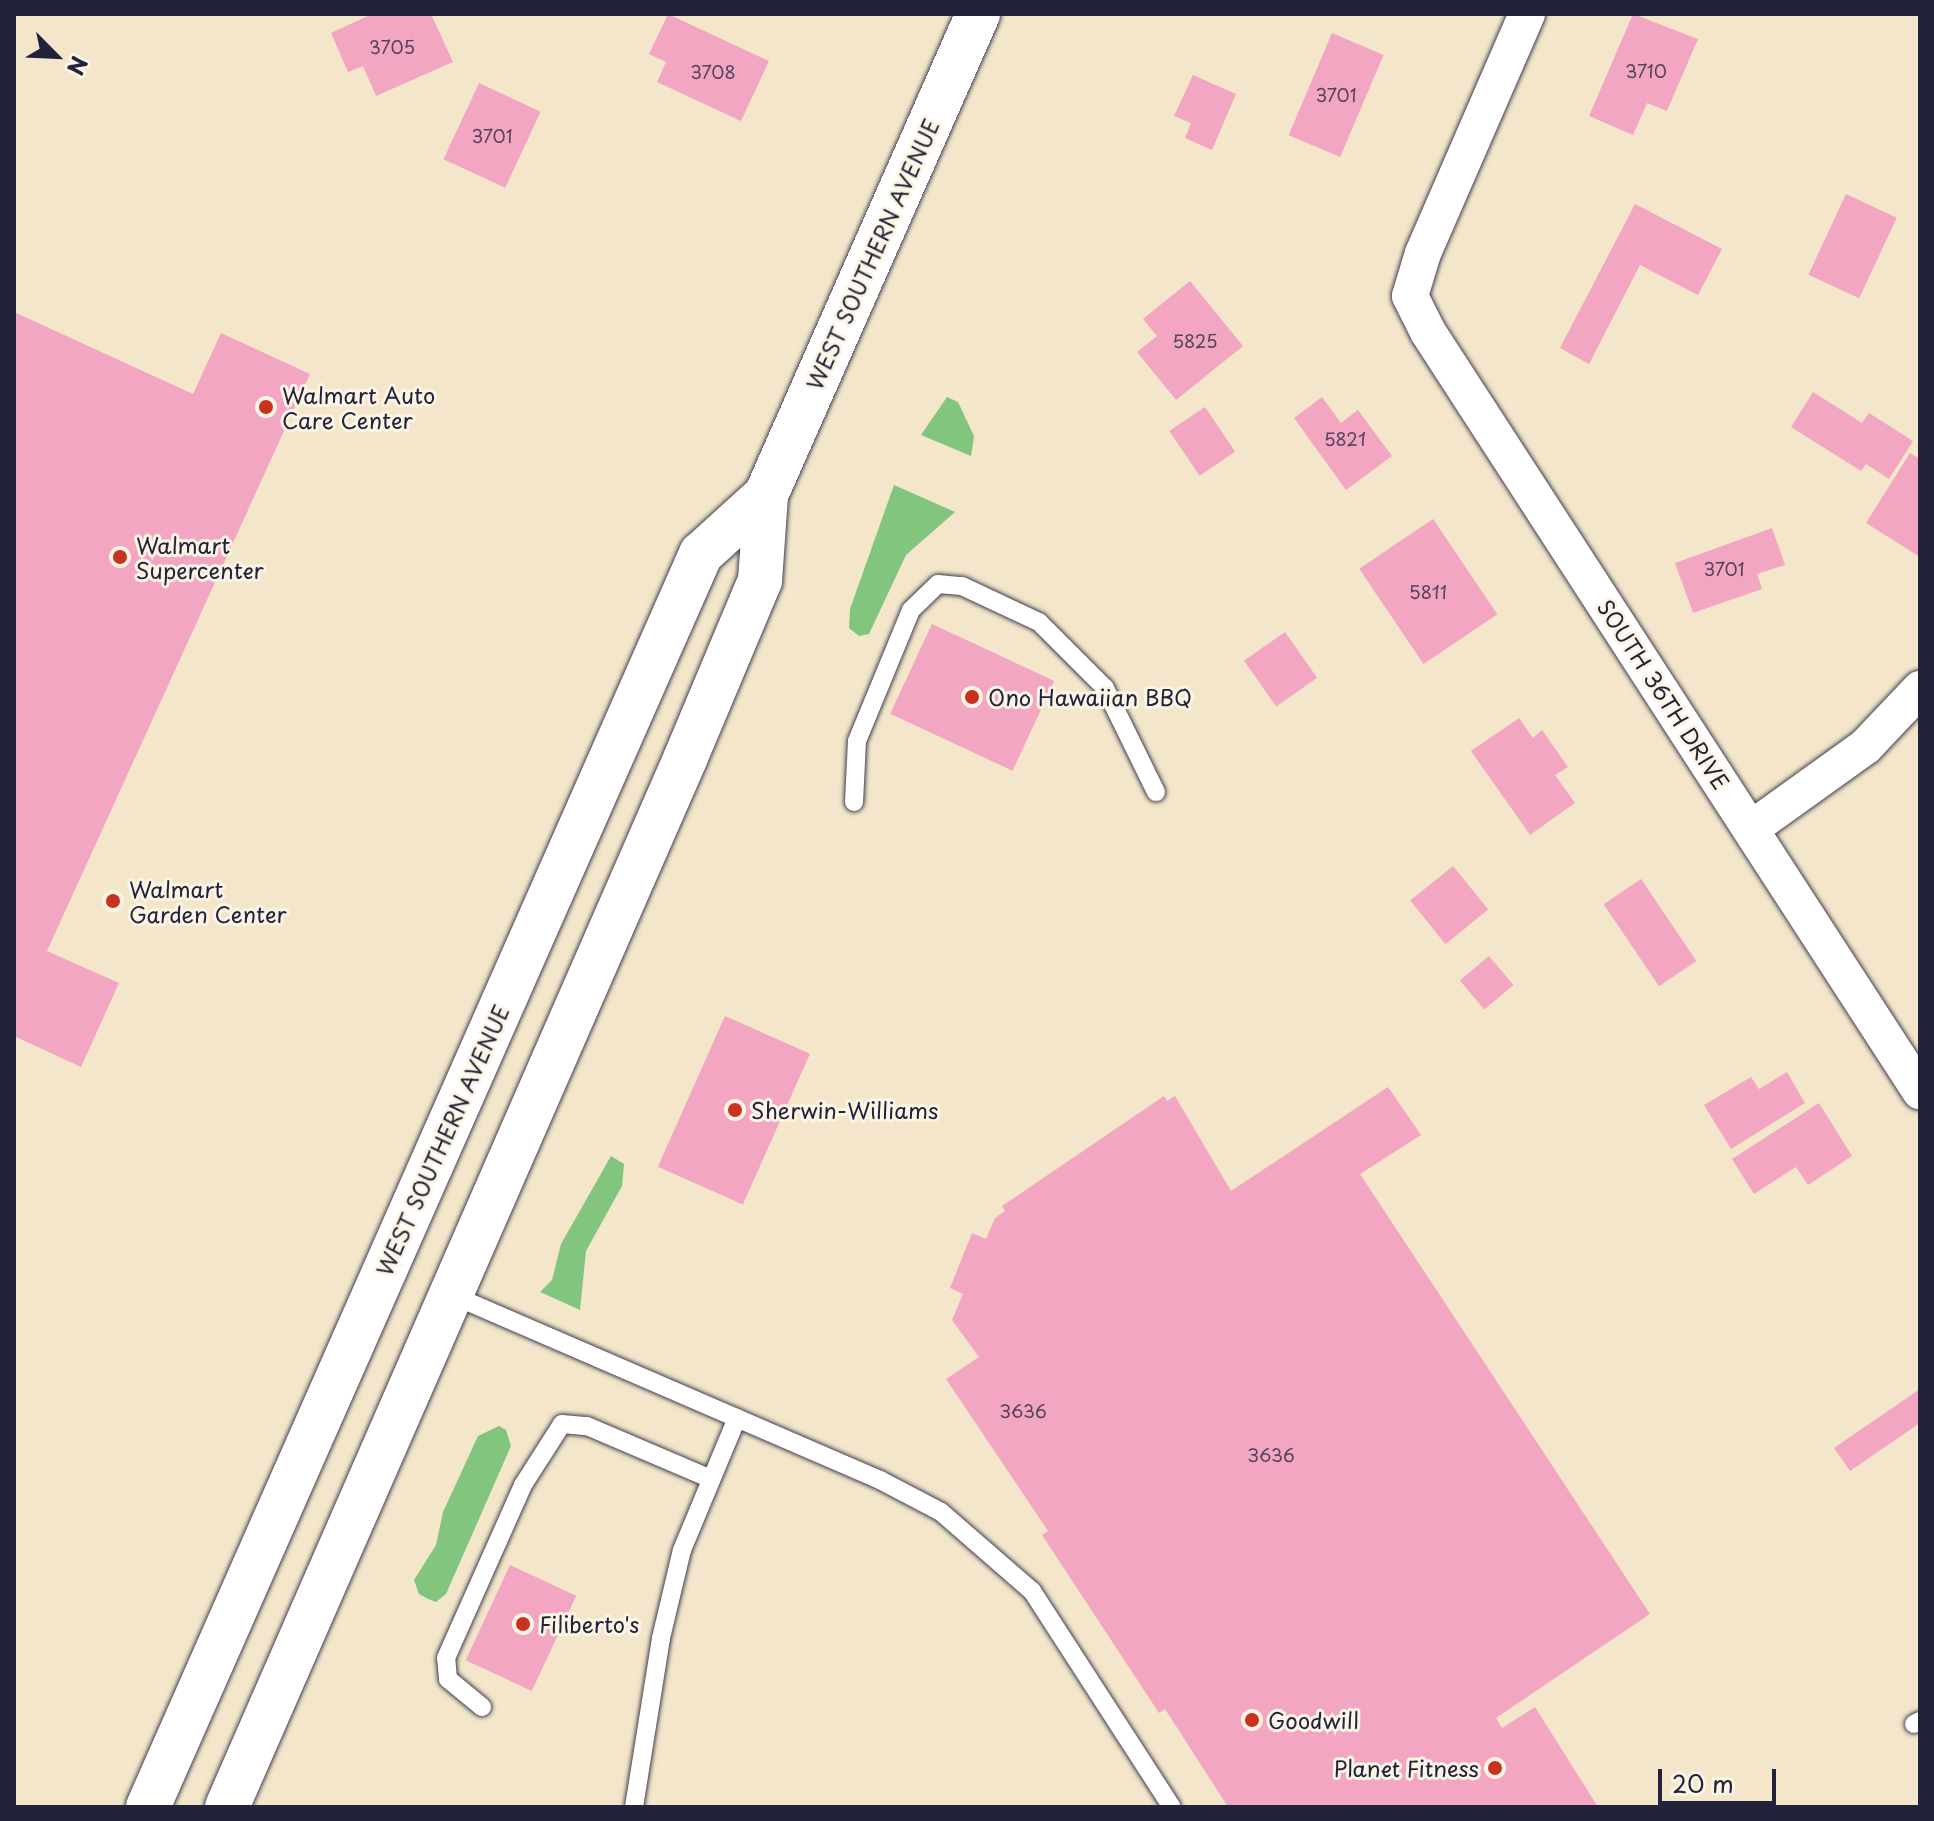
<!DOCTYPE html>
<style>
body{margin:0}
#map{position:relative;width:1934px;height:1821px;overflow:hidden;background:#f3e6ca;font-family:"Playpen Sans",sans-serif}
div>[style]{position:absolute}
.green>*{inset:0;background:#81c57f}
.building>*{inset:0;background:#f2a6c2;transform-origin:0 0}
.roads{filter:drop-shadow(0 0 2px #413f50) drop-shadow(0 0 2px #413f50)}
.lane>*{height:18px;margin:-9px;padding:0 9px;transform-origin:9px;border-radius:9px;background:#fff}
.street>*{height:36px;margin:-18px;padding:0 18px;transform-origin:18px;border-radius:18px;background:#fff}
.secondary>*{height:44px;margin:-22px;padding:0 22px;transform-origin:22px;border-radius:22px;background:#fff}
.dots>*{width:22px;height:22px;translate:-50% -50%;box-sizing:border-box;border:4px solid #fcf5e5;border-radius:50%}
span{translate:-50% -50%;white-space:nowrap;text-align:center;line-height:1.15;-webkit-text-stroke:6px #fcf5e5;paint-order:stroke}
.number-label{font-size:18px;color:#56435d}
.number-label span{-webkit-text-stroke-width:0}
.street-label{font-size:22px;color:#22223b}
.poi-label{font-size:22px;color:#22223b}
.left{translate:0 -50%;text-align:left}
.right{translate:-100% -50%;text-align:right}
.frame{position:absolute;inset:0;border:16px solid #22223b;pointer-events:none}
.north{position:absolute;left:16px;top:16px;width:80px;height:80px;-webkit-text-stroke:6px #fcf5e5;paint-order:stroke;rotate:114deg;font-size:22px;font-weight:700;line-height:32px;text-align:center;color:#22223b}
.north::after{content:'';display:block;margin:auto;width:28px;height:36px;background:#22223b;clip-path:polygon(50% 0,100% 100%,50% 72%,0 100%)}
.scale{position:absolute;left:1658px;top:1769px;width:118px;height:36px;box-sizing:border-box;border:4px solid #22223b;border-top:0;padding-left:10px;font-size:24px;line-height:28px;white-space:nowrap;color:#22223b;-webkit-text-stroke:6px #fcf5e5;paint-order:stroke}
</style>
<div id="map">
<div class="green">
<div style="clip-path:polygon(947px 397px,958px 402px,974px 436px,971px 456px,921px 435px)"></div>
<div style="clip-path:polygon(894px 485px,955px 512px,906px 555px,869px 634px,859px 636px,849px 628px,850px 609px)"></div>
<div style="clip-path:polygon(611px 1156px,624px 1164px,622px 1186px,586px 1251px,580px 1310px,540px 1292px,552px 1280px,561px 1244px)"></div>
<div style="clip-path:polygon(499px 1426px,506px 1430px,511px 1446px,446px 1594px,436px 1602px,428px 1599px,419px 1594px,414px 1580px,436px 1545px,443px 1512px,478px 1436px)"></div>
</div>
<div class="building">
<div style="clip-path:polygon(372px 14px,431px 14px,453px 62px,376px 96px,363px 66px,348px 72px,331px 33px)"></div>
<div style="clip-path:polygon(668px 14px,769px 61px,741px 121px,657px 82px,666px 62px,649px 54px)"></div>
<div style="clip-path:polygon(1633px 14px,1698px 39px,1667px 111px,1647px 103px,1633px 135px,1589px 116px)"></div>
<div style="left:1332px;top:33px;width:56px;height:111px;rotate:23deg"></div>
<div style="clip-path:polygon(1193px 75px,1236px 94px,1212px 150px,1185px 138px,1191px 123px,1174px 116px)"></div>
<div style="left:479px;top:83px;width:68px;height:84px;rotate:25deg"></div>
<div style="left:1846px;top:194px;width:56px;height:89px;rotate:25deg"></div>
<div style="clip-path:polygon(1635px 204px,1722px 249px,1698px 295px,1640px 265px,1589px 364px,1560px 348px)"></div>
<div style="clip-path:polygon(1190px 281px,1243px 346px,1176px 400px,1137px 352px,1157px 336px,1143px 319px)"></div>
<div style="clip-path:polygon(14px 312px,193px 394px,221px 333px,310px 374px,47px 951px,119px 983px,81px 1067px,14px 1036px)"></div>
<div style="clip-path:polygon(1813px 392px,1862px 423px,1869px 413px,1913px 441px,1889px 479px,1866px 464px,1861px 471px,1791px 427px)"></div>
<div style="clip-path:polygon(1322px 397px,1341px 423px,1358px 410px,1392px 456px,1346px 490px,1294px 418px)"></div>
<div style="left:1205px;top:407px;width:54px;height:43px;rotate:56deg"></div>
<div style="clip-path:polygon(1910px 453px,1920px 459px,1920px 557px,1866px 523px)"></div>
<div style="left:1433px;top:519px;width:115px;height:89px;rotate:56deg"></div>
<div style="clip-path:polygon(1772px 528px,1785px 565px,1757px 574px,1762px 589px,1693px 613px,1675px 563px)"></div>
<div style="left:932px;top:624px;width:135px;height:99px;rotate:25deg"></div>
<div style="left:1285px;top:632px;width:56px;height:50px;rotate:55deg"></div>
<div style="clip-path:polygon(1519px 718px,1533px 738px,1542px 730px,1568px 767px,1555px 775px,1575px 803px,1530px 835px,1471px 751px)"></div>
<div style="left:1453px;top:866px;width:56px;height:55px;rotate:51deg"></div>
<div style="left:1641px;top:879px;width:99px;height:45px;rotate:56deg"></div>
<div style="left:1489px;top:956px;width:38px;height:38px;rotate:50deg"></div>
<div style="left:725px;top:1016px;width:93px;height:165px;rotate:24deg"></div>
<div style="clip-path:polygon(1787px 1072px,1805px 1103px,1731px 1149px,1704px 1105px,1751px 1077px,1759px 1089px)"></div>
<div style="clip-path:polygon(1388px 1087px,1421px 1135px,1360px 1174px,1650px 1614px,1496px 1718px,1502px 1728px,1535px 1707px,1598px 1807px,1228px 1807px,1165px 1709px,1159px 1713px,1042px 1535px,1048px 1531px,946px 1379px,979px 1357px,952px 1320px,963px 1294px,950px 1288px,972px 1233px,986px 1239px,995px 1218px,1005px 1211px,1002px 1206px,1164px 1096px,1167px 1101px,1175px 1096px,1231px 1191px)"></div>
<div style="clip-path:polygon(1819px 1103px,1852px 1156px,1808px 1185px,1796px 1167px,1754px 1194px,1732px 1159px)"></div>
<div style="clip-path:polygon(1920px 1389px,1920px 1423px,1850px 1471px,1834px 1448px)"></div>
<div style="left:510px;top:1565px;width:73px;height:105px;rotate:25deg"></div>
</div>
<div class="roads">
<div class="lane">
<div style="left:854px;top:802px;width:61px;rotate:-87.2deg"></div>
<div style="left:857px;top:741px;width:142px;rotate:-67.6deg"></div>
<div style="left:911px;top:610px;width:37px;rotate:-44deg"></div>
<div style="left:938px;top:584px;width:24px;rotate:5deg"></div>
<div style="left:962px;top:586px;width:85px;rotate:25.1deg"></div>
<div style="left:1039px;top:622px;width:93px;rotate:45deg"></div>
<div style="left:1105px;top:688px;width:116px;rotate:63.9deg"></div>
<div style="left:450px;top:1294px;width:469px;rotate:23.4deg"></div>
<div style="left:880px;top:1480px;width:69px;rotate:27.7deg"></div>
<div style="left:941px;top:1512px;width:121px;rotate:41deg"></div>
<div style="left:1032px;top:1591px;width:257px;rotate:57.1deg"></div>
<div style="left:482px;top:1707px;width:44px;rotate:-140.5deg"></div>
<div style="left:448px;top:1679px;width:21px;rotate:-95deg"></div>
<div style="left:446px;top:1658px;width:189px;rotate:-66deg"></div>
<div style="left:523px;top:1485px;width:72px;rotate:-57.4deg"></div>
<div style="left:562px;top:1424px;width:25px;rotate:5deg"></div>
<div style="left:587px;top:1426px;width:135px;rotate:23.1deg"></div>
<div style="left:1914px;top:1724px;width:7px;rotate:-27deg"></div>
<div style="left:634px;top:1807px;width:171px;rotate:-80.9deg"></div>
<div style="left:661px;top:1638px;width:90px;rotate:-76.6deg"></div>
<div style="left:682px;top:1550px;width:143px;rotate:-67.4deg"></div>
</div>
<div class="street">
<div style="left:1527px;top:14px;width:261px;rotate:113.5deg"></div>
<div style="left:1423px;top:253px;width:45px;rotate:106.8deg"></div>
<div style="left:1410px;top:296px;width:40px;rotate:63.4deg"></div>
<div style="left:1428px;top:332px;width:905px;rotate:57.05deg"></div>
<div style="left:1752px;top:828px;width:140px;rotate:-35.7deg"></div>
<div style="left:1866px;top:746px;width:79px;rotate:-46.5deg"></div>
</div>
<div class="secondary">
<div style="left:148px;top:1807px;width:1370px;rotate:-66.19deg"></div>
<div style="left:701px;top:554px;width:88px;rotate:-42.2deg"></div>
<div style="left:227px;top:1807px;width:1144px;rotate:-66.39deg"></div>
<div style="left:685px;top:759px;width:193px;rotate:-67.2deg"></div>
<div style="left:760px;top:581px;width:86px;rotate:-86deg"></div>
<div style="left:766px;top:495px;width:526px;rotate:-66.21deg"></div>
</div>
</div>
<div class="dots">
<div style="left:266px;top:407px;background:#c8321e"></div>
<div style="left:120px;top:557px;background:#c8321e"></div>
<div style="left:972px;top:697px;background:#c8321e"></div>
<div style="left:113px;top:901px;background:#c8321e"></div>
<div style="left:735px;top:1110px;background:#c8321e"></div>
<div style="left:523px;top:1624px;background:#c8321e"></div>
<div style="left:1252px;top:1720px;background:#c8321e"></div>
<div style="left:1495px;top:1768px;background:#c8321e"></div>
</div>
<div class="number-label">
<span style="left:392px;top:47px">3705</span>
<span style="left:1646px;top:71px">3710</span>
<span style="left:713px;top:72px">3708</span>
<span style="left:1336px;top:95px">3701</span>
<span style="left:492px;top:136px">3701</span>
<span style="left:1195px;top:341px">5825</span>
<span style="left:1345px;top:439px">5821</span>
<span style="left:1724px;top:569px">3701</span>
<span style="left:1428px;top:592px">5811</span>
<span style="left:1023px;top:1411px">3636</span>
<span style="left:1271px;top:1455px">3636</span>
</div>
<div class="street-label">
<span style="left:872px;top:254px;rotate:-66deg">WEST SOUTHERN AVENUE</span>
<span style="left:1664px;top:694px;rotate:57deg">SOUTH 36TH DRIVE</span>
<span style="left:442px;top:1140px;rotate:-66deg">WEST SOUTHERN AVENUE</span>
</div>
<div class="poi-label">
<span class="left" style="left:282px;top:407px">Walmart Auto<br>Care Center</span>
<span class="left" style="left:136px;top:557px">Walmart<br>Supercenter</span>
<span class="left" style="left:988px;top:697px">Ono Hawaiian BBQ</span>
<span class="left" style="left:129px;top:901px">Walmart<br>Garden Center</span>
<span class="left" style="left:751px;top:1110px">Sherwin-Williams</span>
<span class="left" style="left:539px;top:1624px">Filiberto's</span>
<span class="left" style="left:1268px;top:1720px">Goodwill</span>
<span class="right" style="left:1479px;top:1768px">Planet Fitness</span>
</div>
<div class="frame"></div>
<div class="north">N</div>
<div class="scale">20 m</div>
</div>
